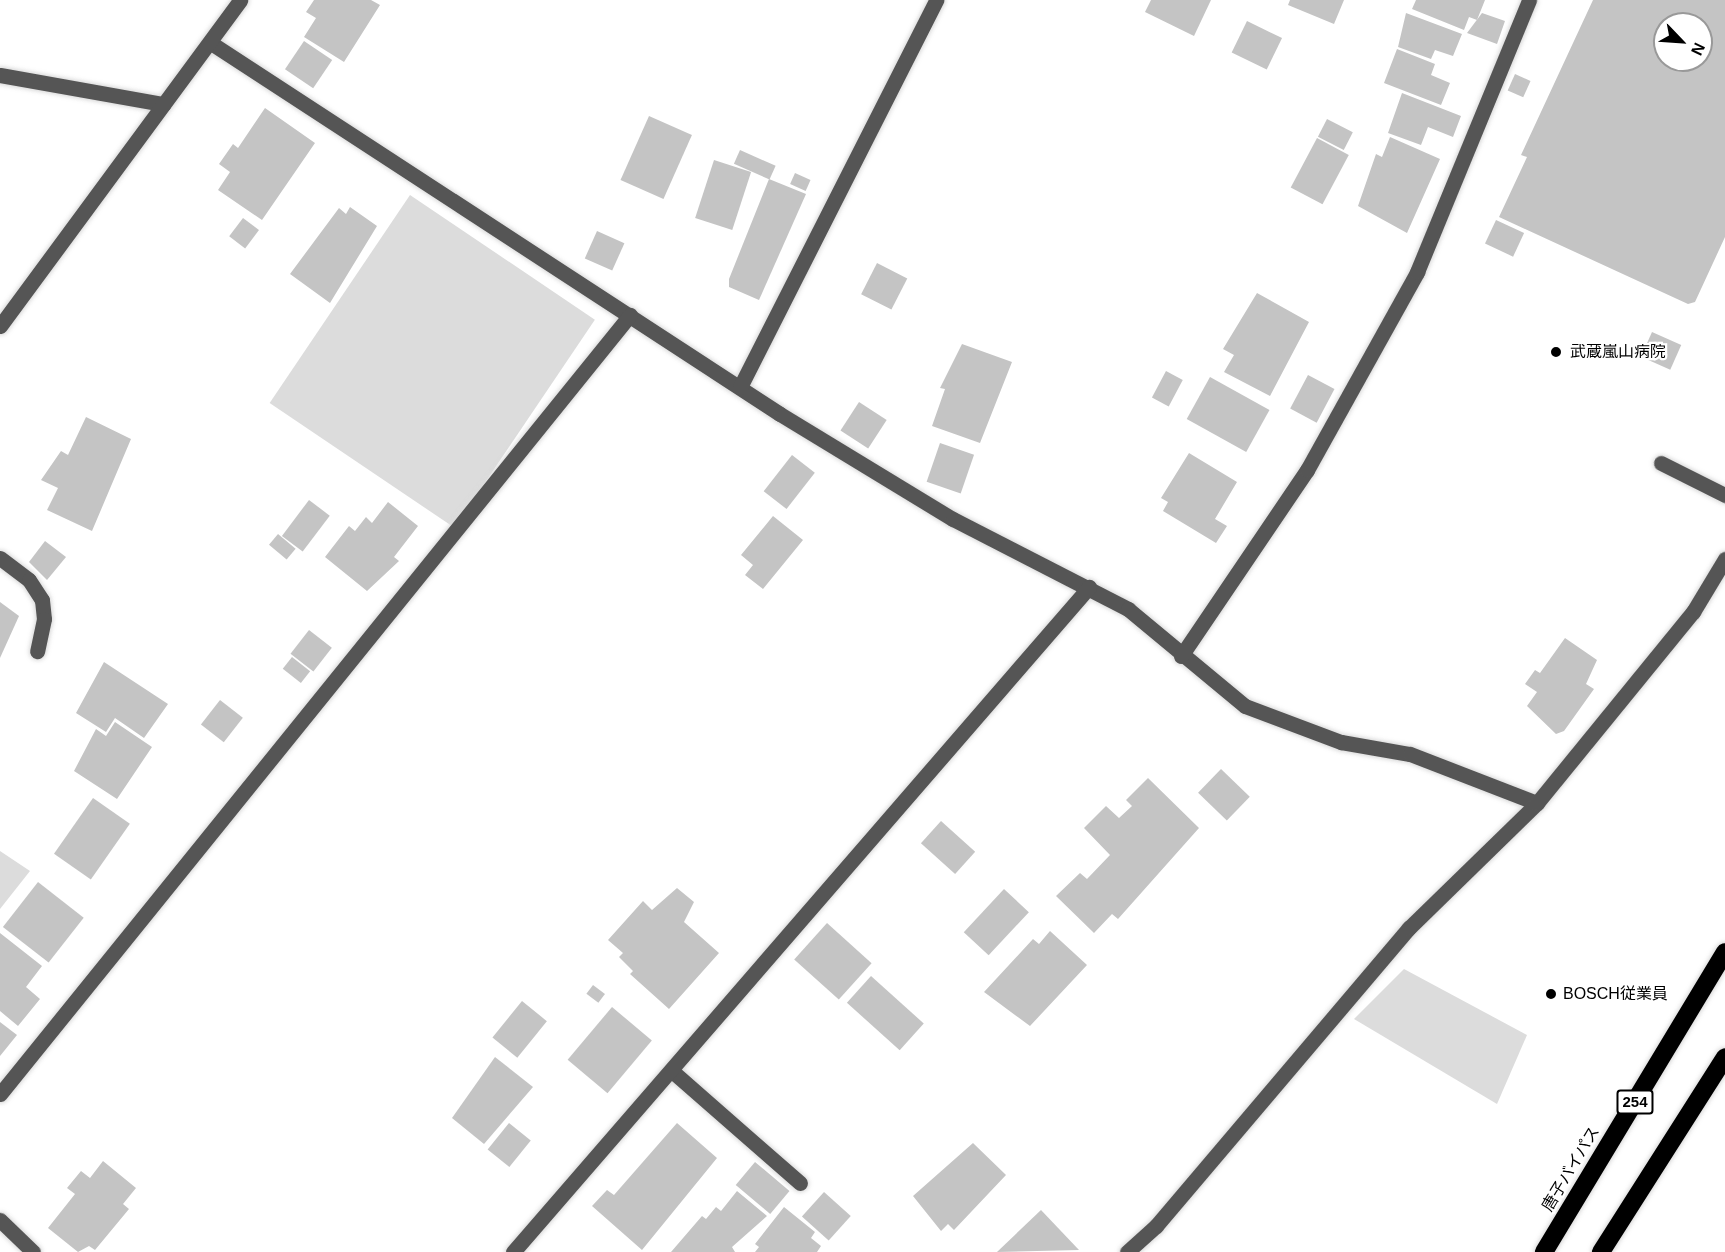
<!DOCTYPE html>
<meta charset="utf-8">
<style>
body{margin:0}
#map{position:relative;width:1725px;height:1252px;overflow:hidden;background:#fff;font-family:Helvetica,"Noto Sans JP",sans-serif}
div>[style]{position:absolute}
.green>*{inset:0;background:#dcdcdc;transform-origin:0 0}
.building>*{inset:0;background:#c4c4c4;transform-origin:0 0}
.roads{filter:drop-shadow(0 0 2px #dbdbdb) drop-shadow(0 0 2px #dbdbdb)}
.minor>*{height:15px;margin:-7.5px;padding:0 7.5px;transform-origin:7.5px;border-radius:7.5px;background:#555}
.highway>*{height:18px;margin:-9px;padding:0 9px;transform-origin:9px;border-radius:9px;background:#000}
.dots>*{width:16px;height:16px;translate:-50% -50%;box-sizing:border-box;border:3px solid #fff;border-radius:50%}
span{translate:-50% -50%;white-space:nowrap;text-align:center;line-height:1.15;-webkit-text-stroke:4.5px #fff;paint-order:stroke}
.shield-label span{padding:2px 4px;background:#fff;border:2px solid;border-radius:4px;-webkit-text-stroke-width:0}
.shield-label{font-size:15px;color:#000;font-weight:700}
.poi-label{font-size:16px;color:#000}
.left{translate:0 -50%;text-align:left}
.street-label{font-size:16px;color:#000}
.north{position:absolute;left:1653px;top:12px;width:60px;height:60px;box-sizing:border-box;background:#fff;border:2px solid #999;border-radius:50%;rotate:115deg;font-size:16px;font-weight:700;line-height:24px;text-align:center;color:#000}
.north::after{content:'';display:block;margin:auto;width:21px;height:27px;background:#000;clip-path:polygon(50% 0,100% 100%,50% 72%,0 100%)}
</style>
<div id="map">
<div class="green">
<div style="left:410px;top:195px;width:223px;height:251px;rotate:34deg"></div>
<div style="clip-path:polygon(0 851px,30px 871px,0 909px)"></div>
<div style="clip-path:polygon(1404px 969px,1527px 1035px,1497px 1104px,1354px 1019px)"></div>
</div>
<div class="building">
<div style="clip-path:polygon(314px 0,371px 0,380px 5px,344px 62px,304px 37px,316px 18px,306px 12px)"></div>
<div style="clip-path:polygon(1151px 0,1211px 0,1194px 36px,1145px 12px)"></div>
<div style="clip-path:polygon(1290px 0,1344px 0,1334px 24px,1288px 5px)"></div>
<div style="clip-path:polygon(1416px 0,1485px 0,1477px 20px,1469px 17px,1464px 30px,1412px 9px)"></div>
<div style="clip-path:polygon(evenodd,1593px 0,1725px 0,1725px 237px,1695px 302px,1688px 304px,1499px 217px,1527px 157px,1521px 155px,1593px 0,1665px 24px,1701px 24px,1701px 60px,1665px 60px,1665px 24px)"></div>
<div style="clip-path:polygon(1406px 13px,1462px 34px,1453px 56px,1435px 50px,1431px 59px,1398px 47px)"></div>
<div style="clip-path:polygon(1482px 13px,1505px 21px,1497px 44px,1467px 33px)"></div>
<div style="left:1247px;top:21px;width:39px;height:35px;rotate:26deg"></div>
<div style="left:304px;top:41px;width:34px;height:34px;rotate:34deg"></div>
<div style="clip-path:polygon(1397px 49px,1435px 64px,1431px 75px,1450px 83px,1441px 105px,1384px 83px)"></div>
<div style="left:1515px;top:74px;width:17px;height:18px;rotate:24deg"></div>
<div style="clip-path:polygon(1402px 93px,1461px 116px,1453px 137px,1428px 127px,1421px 145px,1388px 133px)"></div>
<div style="clip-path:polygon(265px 108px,315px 143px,262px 220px,218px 190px,230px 172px,219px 164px,233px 144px,238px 148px)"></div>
<div style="left:649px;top:116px;width:47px;height:70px;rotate:24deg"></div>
<div style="left:1327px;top:119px;width:29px;height:20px;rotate:27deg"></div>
<div style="clip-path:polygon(1390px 137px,1440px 159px,1407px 233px,1358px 206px,1376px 154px,1382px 157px)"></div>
<div style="left:1317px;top:138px;width:36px;height:56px;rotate:28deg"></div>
<div style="left:740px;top:150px;width:39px;height:15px;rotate:24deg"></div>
<div style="left:714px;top:160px;width:39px;height:61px;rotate:18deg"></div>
<div style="left:795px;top:173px;width:17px;height:12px;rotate:24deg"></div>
<div style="clip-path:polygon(769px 179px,806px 194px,759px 300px,729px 287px,729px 279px)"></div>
<div style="clip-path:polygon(350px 207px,377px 226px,330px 303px,290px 274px,339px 208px,346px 214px)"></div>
<div style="left:243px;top:218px;width:20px;height:23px;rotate:37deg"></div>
<div style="left:1496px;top:220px;width:31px;height:26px;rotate:25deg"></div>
<div style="left:597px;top:231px;width:30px;height:30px;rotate:24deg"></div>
<div style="left:877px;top:263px;width:34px;height:35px;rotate:27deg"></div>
<div style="clip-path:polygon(1257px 293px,1309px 322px,1270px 396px,1224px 372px,1234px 355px,1223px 349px)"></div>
<div style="left:1652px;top:332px;width:32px;height:27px;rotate:24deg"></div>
<div style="clip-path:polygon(962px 344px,1012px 362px,980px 443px,932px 426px,945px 389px,940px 388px)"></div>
<div style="left:1166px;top:371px;width:19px;height:30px;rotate:28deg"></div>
<div style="left:1308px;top:375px;width:30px;height:38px;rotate:28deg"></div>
<div style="left:1210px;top:377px;width:68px;height:48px;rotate:29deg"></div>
<div style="left:859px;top:402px;width:33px;height:34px;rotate:33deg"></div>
<div style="clip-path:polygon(86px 417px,131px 439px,92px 531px,47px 510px,58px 488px,41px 480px,61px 451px,68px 455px)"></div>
<div style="left:940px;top:443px;width:36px;height:41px;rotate:19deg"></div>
<div style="clip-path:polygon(1189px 453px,1237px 482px,1215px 519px,1227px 526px,1216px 543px,1163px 511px,1168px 502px,1161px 498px)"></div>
<div style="left:792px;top:455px;width:29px;height:46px;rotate:38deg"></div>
<div style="left:309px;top:500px;width:26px;height:45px;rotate:37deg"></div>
<div style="clip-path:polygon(388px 502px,418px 526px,394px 557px,399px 561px,367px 591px,325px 557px,349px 526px,355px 531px,366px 517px,372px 523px)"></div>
<div style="clip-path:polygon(773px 516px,803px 540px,763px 589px,745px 575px,753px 565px,741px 555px)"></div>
<div style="left:278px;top:534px;width:23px;height:14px;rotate:40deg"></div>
<div style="clip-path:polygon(45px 541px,66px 557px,47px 580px,29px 562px)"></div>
<div style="clip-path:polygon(0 602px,19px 616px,0 658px)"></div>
<div style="left:309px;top:630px;width:29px;height:30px;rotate:38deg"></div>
<div style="clip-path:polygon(1565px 638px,1597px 660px,1586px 684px,1594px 689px,1564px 731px,1556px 734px,1527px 706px,1537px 692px,1525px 684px,1535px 670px,1540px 673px)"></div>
<div style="left:292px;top:657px;width:23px;height:15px;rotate:38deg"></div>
<div style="clip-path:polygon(104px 662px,168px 704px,144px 738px,115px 718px,106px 732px,76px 713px)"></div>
<div style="left:220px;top:700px;width:29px;height:31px;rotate:38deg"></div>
<div style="clip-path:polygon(115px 722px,152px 747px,117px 799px,74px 771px,96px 729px,106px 736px)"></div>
<div style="left:1221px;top:769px;width:40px;height:33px;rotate:44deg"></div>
<div style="clip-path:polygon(1148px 778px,1199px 828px,1118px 919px,1112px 914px,1094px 933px,1056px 896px,1080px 873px,1087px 879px,1110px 855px,1084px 828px,1106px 806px,1119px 818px,1132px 806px,1126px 800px)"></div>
<div style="left:93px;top:798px;width:45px;height:68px;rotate:35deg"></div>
<div style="left:941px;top:821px;width:46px;height:30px;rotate:42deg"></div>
<div style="left:38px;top:882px;width:58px;height:57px;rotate:38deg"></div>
<div style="clip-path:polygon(677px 888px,694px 902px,684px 922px,719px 953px,669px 1009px,630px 974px,633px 971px,619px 957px,623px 953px,608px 940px,643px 901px,652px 910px)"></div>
<div style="left:1004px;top:889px;width:34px;height:59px;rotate:43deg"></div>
<div style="left:827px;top:923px;width:60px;height:49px;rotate:42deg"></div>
<div style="clip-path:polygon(1050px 931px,1087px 965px,1030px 1026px,984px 992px,1033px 939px,1039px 944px)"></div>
<div style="clip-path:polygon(0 933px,42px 966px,26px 987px,40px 999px,18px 1026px,0 1011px)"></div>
<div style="left:871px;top:976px;width:71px;height:36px;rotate:42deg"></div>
<div style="left:593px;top:985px;width:15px;height:11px;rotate:37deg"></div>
<div style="left:522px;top:1001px;width:32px;height:47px;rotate:39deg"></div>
<div style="left:612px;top:1007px;width:52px;height:69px;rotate:40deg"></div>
<div style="clip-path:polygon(0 1022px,17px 1035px,0 1056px)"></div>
<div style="clip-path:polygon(495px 1057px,533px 1087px,484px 1144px,452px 1118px)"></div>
<div style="left:509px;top:1123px;width:28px;height:34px;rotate:39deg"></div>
<div style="clip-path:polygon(677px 1123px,717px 1158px,642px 1250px,592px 1206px,607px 1190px,614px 1195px)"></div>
<div style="clip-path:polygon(973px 1143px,1006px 1175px,954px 1230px,948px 1224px,941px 1231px,913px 1196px)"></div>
<div style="clip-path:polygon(103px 1161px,136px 1188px,123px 1204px,129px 1209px,95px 1250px,89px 1246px,78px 1252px,48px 1228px,75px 1194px,67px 1188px,81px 1171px,90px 1178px)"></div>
<div style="left:755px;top:1162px;width:45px;height:30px;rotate:40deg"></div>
<div style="clip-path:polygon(737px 1191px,767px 1216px,732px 1247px,735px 1252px,671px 1252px,702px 1216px,706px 1219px,716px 1207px,721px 1211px)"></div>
<div style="left:824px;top:1192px;width:36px;height:33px;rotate:42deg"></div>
<div style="clip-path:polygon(784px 1207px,815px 1232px,811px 1238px,821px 1246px,817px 1252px,755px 1252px,759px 1247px,755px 1244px)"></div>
<div style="clip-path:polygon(1041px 1210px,1079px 1250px,997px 1252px)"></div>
</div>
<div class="roads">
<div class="minor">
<div style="left:211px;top:43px;width:679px;rotate:33.11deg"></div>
<div style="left:780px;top:414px;width:202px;rotate:31.3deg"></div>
<div style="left:953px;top:519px;width:197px;rotate:27.2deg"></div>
<div style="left:1128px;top:609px;width:152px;rotate:39.7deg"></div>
<div style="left:1245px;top:706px;width:103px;rotate:20.6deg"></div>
<div style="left:1341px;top:742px;width:70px;rotate:9.9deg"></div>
<div style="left:1410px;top:754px;width:136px;rotate:21.1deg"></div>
<div style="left:0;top:75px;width:166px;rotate:10.1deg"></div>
<div style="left:0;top:326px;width:405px;rotate:-53.6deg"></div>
<div style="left:740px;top:387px;width:434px;rotate:-63.1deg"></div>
<div style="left:1661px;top:463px;width:72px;rotate:26.6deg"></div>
<div style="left:0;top:558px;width:36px;rotate:37deg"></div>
<div style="left:29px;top:580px;width:24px;rotate:57deg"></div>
<div style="left:42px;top:600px;width:19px;rotate:84deg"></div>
<div style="left:44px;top:619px;width:33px;rotate:102deg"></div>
<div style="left:1181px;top:656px;width:225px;rotate:-55.9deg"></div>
<div style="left:1307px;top:470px;width:227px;rotate:-60.9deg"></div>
<div style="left:1417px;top:272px;width:294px;rotate:-67.6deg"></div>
<div style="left:672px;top:1071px;width:170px;rotate:41.2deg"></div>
<div style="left:0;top:1094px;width:1002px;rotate:-51.04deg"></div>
<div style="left:0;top:1220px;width:46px;rotate:44.1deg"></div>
<div style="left:513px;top:1252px;width:880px;rotate:-49.1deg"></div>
<div style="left:1127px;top:1252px;width:39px;rotate:-42deg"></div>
<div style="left:1156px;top:1226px;width:391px;rotate:-49.7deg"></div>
<div style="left:1409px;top:928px;width:179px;rotate:-44.3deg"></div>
<div style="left:1537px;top:803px;width:247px;rotate:-50.8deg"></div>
<div style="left:1693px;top:612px;width:62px;rotate:-58.9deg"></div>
</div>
<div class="highway">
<div style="left:1544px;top:1252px;width:350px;rotate:-58.9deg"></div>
<div style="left:1601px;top:1252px;width:231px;rotate:-57.5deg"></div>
</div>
</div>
<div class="dots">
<div style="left:1556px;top:352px;background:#000"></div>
<div style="left:1551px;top:994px;background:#000"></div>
</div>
<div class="shield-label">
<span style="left:1635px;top:1102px">254</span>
</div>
<div class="poi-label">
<span class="left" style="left:1570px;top:352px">武蔵嵐山病院</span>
<span class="left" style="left:1563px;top:994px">BOSCH従業員</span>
</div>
<div class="street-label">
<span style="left:1571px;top:1169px;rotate:-59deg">唐子バイパス</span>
</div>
<div class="north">N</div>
</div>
